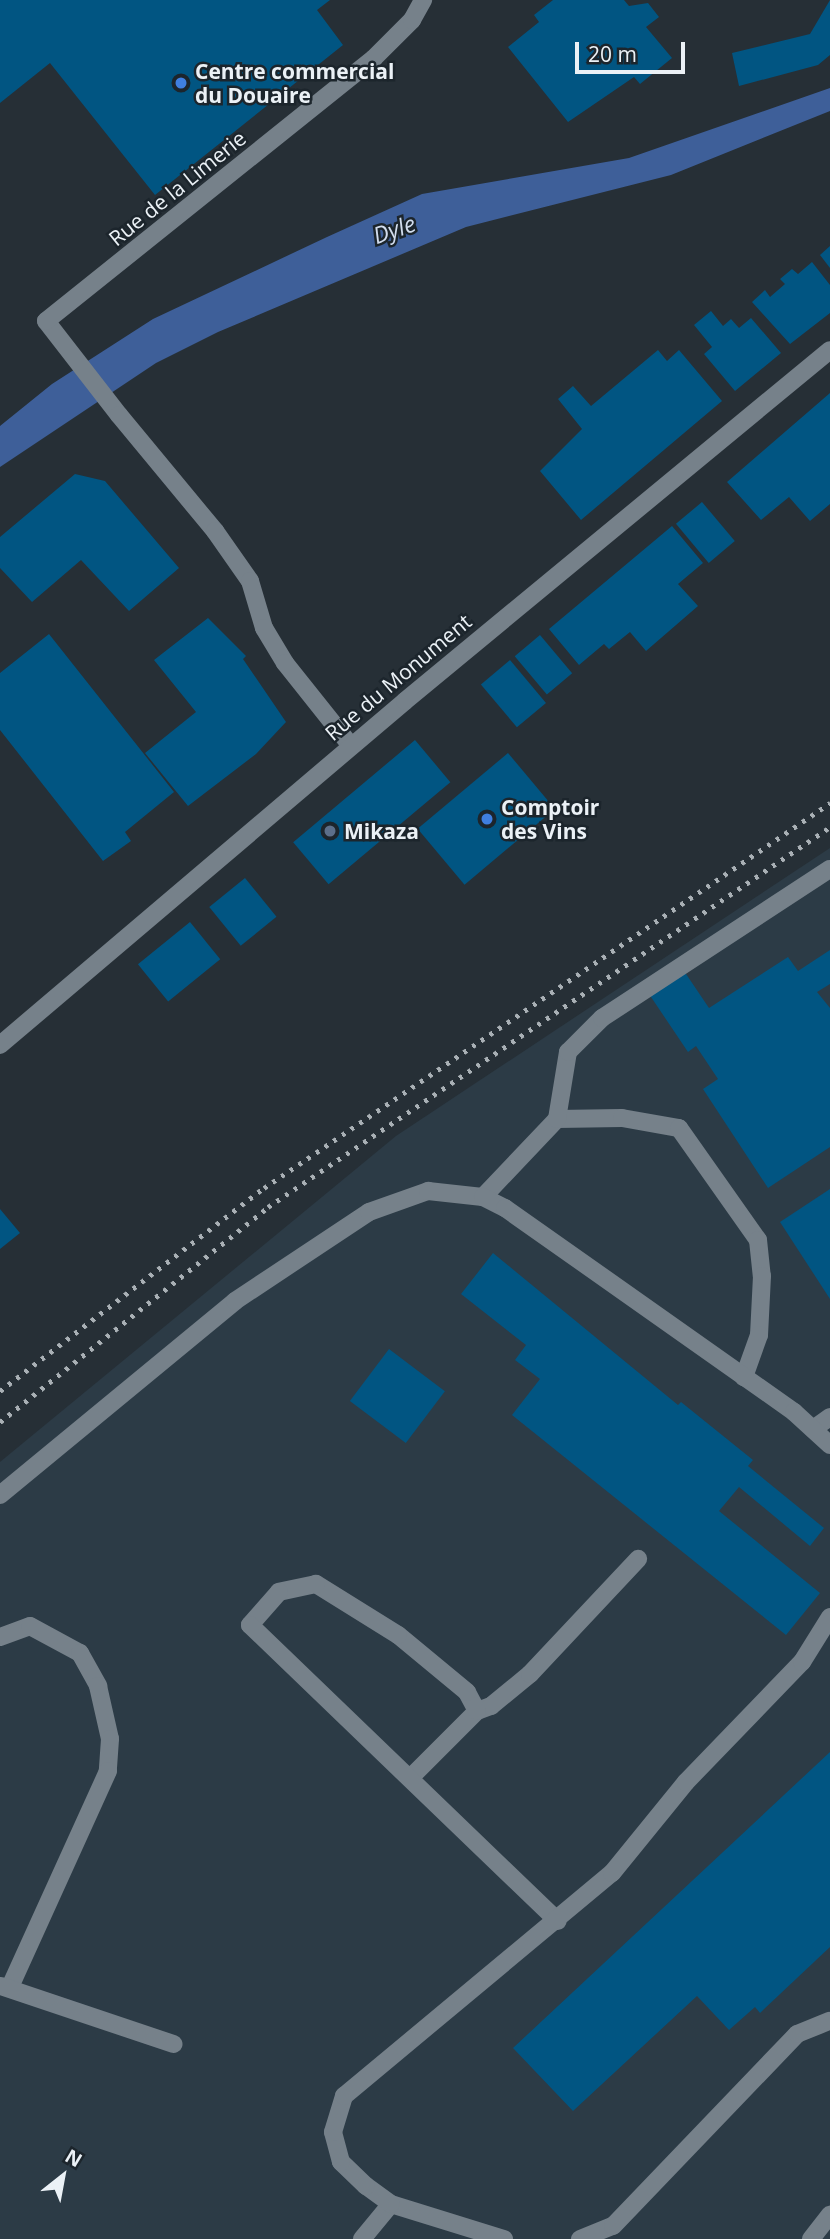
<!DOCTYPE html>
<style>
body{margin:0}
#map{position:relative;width:830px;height:2239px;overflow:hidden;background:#262f36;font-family:"Open Sans",sans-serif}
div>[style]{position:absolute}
.built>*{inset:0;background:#2c3b46}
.water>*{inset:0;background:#3e5f99}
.building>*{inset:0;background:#015582;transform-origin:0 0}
.lane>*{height:18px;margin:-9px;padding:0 9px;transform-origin:9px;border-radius:9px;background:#76818a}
.street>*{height:18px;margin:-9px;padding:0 9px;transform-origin:9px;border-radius:9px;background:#76818a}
.rail>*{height:5px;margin-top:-2.5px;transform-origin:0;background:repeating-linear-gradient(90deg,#a9b0b5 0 3.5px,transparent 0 10.5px)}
.dots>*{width:19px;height:19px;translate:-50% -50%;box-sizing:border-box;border:4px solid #1c252c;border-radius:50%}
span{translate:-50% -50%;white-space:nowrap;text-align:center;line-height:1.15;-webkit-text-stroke:5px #1c252c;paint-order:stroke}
.poi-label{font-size:21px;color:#ebf1f6;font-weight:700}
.left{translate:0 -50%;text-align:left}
.street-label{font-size:21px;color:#ebf1f6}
.water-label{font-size:23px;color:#d2ddee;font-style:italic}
.north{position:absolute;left:28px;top:2141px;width:70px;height:70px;-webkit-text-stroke:5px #1c252c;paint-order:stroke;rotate:31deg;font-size:19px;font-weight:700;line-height:28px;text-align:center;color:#ebf1f6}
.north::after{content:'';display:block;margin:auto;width:24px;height:32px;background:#ebf1f6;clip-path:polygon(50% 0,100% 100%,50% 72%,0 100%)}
.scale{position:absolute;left:575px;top:42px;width:110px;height:32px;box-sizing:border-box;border:4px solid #ebf1f6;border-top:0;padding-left:9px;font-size:21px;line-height:24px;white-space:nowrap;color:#ebf1f6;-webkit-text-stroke:5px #1c252c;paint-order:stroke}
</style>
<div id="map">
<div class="built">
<div style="clip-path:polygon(830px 848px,830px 2239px,0 2239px,0 1462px,396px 1136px)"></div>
</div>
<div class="water">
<div style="clip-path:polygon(830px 88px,830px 111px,671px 175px,466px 227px,218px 332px,156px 363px,0 467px,0 426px,52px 384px,153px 319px,327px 237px,422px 194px,629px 158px)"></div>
</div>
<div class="building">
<div style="clip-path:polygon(0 0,330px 0,317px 10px,343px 45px,155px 195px,50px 63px,0 103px)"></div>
<div style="clip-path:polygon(553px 0,624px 0,629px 6px,648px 3px,659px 17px,646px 27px,672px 58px,640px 84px,634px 77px,568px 122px,508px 47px,539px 22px,534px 15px)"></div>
<div style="clip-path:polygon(830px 0,830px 55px,818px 65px,739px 86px,732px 53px,810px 34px)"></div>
<div style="clip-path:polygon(830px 246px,830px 268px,820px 255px)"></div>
<div style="clip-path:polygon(812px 262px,830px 285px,830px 313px,790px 344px,752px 302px,765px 290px,770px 297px,785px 284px,780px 279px,792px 269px,798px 274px)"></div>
<div style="clip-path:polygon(711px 311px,723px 326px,731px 319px,739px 328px,751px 318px,781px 353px,735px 391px,704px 354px,712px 347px,694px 325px)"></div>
<div style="clip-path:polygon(658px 350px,667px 361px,679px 350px,722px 401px,581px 520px,540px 471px,582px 429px,558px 399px,573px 386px,591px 406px)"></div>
<div style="clip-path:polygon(830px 393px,830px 504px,810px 521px,789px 497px,761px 520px,727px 482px)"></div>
<div style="clip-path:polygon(75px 474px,105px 481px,179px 568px,129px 611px,81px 560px,32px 602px,0 568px,0 537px)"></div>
<div style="left:702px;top:502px;width:51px;height:34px;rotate:50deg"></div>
<div style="clip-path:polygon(672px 526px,703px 563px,678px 584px,698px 606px,646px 651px,630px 632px,609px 649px,604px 644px,579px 665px,549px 629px)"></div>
<div style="clip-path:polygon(208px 618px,246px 656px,243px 659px,286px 722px,256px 754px,188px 806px,145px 753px,196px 712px,154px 660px)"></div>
<div style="clip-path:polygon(49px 634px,174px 792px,125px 832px,131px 841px,103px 861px,0 730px,0 673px)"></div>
<div style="left:540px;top:635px;width:50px;height:33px;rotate:50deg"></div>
<div style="left:510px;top:660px;width:56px;height:38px;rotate:50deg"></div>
<div style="left:415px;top:740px;width:55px;height:159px;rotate:50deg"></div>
<div style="left:508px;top:753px;width:73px;height:118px;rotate:50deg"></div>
<div style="left:245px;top:878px;width:50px;height:46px;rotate:51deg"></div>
<div style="left:190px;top:922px;width:48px;height:67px;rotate:51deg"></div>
<div style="clip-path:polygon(830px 950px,830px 984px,817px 992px,830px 1008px,830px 1147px,768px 1188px,703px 1089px,718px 1079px,696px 1046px,688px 1052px,649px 994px,684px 971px,709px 1008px,788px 957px,798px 971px)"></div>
<div style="clip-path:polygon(830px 1189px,830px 1299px,780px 1222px)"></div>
<div style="clip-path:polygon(0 1209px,20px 1233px,0 1249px)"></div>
<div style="clip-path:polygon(493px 1253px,678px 1405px,681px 1402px,753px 1460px,748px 1466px,824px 1528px,810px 1546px,739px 1487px,719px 1511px,820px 1593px,786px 1635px,512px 1415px,540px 1379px,515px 1360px,526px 1345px,461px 1294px)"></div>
<div style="left:389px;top:1349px;width:70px;height:65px;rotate:37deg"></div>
<div style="clip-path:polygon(830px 1752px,830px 1947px,760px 2013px,755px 2007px,729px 2030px,697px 1996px,573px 2111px,513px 2048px)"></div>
</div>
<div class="lane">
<div style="left:46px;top:321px;width:119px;rotate:52.2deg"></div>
<div style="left:557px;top:1119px;width:65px;rotate:-0.9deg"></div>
<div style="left:622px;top:1118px;width:58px;rotate:10deg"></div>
<div style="left:679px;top:1128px;width:137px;rotate:54.8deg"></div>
<div style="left:758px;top:1240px;width:36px;rotate:84deg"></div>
<div style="left:762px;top:1276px;width:59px;rotate:92.9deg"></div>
<div style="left:759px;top:1335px;width:45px;rotate:109.7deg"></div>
<div style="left:483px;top:1197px;width:108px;rotate:-46.5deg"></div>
<div style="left:557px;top:1119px;width:68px;rotate:-80.7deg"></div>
<div style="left:568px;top:1052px;width:48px;rotate:-45deg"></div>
<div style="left:602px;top:1018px;width:272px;rotate:-33.2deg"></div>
<div style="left:813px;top:1429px;width:21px;rotate:-35deg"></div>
<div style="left:0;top:1495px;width:305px;rotate:-39.5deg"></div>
<div style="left:235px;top:1301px;width:161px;rotate:-33.6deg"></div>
<div style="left:369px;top:1212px;width:63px;rotate:-19.6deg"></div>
<div style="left:428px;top:1191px;width:55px;rotate:6.2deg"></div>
<div style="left:483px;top:1197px;width:25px;rotate:27deg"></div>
<div style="left:505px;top:1208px;width:354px;rotate:35.2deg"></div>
<div style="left:794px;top:1412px;width:49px;rotate:42.5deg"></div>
<div style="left:0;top:1637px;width:32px;rotate:-20deg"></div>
<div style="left:30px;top:1626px;width:57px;rotate:28.4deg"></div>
<div style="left:80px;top:1653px;width:38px;rotate:61deg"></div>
<div style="left:98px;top:1686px;width:54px;rotate:77.2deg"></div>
<div style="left:110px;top:1739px;width:32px;rotate:94deg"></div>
<div style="left:108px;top:1771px;width:237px;rotate:114.4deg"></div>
<div style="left:477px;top:1711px;width:15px;rotate:-20deg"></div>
<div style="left:491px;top:1706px;width:50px;rotate:-39.4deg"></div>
<div style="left:530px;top:1674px;width:158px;rotate:-46.8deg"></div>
<div style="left:411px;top:1777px;width:93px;rotate:-45deg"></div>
<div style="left:477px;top:1711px;width:21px;rotate:-118deg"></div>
<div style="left:467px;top:1692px;width:89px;rotate:-140.4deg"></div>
<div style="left:398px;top:1635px;width:97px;rotate:-148.1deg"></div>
<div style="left:316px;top:1584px;width:38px;rotate:168deg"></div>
<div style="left:279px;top:1592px;width:44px;rotate:131.3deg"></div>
<div style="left:250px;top:1625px;width:427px;rotate:43.9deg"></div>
<div style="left:1px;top:1986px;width:182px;rotate:18.6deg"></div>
<div style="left:362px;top:2239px;width:45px;rotate:-50.4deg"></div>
<div style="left:504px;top:2239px;width:118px;rotate:-162.8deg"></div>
<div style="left:391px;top:2204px;width:31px;rotate:-144deg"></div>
<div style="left:366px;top:2186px;width:35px;rotate:-136deg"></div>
<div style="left:341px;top:2162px;width:31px;rotate:-105deg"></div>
<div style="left:333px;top:2132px;width:38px;rotate:-73deg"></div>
<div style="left:344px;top:2096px;width:349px;rotate:-39.8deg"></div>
<div style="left:612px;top:1873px;width:117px;rotate:-50.9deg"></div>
<div style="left:686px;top:1782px;width:167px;rotate:-46deg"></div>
<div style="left:802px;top:1662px;width:53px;rotate:-58.1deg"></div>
<div style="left:580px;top:2239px;width:35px;rotate:-22deg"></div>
<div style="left:613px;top:2226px;width:266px;rotate:-46.2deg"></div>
<div style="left:797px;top:2034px;width:35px;rotate:-22deg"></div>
<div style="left:811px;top:2239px;width:31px;rotate:-52deg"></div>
</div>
<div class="street">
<div style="left:46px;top:321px;width:420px;rotate:-38.7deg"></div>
<div style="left:374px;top:58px;width:54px;rotate:-45deg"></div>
<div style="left:412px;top:20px;width:23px;rotate:-61deg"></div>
<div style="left:119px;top:415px;width:151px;rotate:50.4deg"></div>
<div style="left:215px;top:531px;width:61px;rotate:55deg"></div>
<div style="left:250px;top:581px;width:49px;rotate:73.4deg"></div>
<div style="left:264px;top:628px;width:41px;rotate:59deg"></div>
<div style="left:285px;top:663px;width:106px;rotate:51.5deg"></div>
<div style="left:0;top:1045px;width:531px;rotate:-40.34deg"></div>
<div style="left:405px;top:701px;width:551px;rotate:-39.55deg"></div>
</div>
<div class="rail">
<div style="left:0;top:1391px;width:333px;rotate:-37.6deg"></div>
<div style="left:264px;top:1188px;width:685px;rotate:-34.22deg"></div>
<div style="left:0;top:1422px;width:344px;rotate:-38.7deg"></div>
<div style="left:268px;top:1207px;width:678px;rotate:-34.06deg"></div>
</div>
<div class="dots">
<div style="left:181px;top:83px;background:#3f7fe0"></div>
<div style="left:487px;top:819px;background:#3f7fe0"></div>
<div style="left:330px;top:831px;background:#5c6f8a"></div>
</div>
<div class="poi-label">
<span class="left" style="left:195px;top:83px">Centre commercial<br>du Douaire</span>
<span class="left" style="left:501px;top:819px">Comptoir<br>des Vins</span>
<span class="left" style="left:344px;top:831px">Mikaza</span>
</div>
<div class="street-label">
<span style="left:177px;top:188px;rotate:-39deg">Rue de la Limerie</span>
<span style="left:398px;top:677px;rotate:-40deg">Rue du Monument</span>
</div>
<div class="water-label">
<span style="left:394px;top:229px;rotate:-19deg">Dyle</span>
</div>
<div class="north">N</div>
<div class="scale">20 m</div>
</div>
